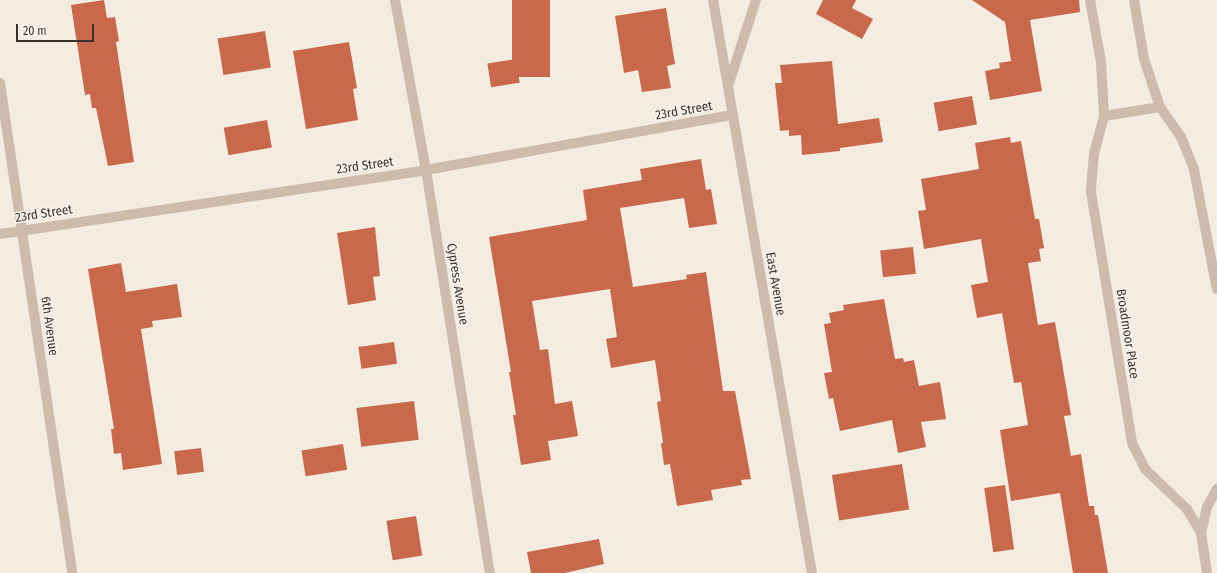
<!DOCTYPE html>
<style>
body{margin:0}
#map{position:relative;width:1217px;height:573px;overflow:hidden;background:#f4ebe1;font-family:"Fira Sans Condensed",sans-serif}
div>[style]{position:absolute}
.building>*{inset:0;background:#c8694b;transform-origin:0 0}
.minor>*{height:10px;margin:-5px;padding:0 5px;transform-origin:5px;border-radius:5px;background:#cdbbac}
span{translate:-50% -50%;white-space:nowrap;text-align:center;line-height:1.15;-webkit-text-stroke:3px #fbf5ee;paint-order:stroke}
.street-label{font-size:13px;color:#3b302b}
.scale{position:absolute;left:16px;top:24px;width:78px;height:18px;box-sizing:border-box;border:2px solid #3b302b;border-top:0;padding-left:5px;font-size:12px;line-height:14px;white-space:nowrap;color:#3b302b;-webkit-text-stroke:3px #fbf5ee;paint-order:stroke}
</style>
<div id="map">
<div class="building">
<div style="clip-path:polygon(104px 0,107px 18px,115px 17px,119px 41px,116px 42px,134px 162px,108px 166px,96px 108px,92px 108px,90px 94px,85px 95px,71px 5px)"></div>
<div style="left:512px;top:0;width:38px;height:77px"></div>
<div style="clip-path:polygon(823px 0,856px 0,852px 8px,873px 19px,862px 39px,816px 14px)"></div>
<div style="clip-path:polygon(972px 0,1079px 0,1080px 12px,1030px 20px,1042px 91px,990px 100px,985px 71px,1000px 68px,999px 63px,1011px 61px,1005px 22px)"></div>
<div style="clip-path:polygon(666px 8px,675px 64px,667px 66px,671px 88px,642px 92px,638px 70px,624px 73px,615px 16px)"></div>
<div style="left:265px;top:31px;width:37px;height:48px;rotate:81deg"></div>
<div style="clip-path:polygon(349px 42px,357px 88px,353px 89px,358px 120px,306px 129px,293px 51px)"></div>
<div style="left:516px;top:59px;width:24px;height:29px;rotate:81deg"></div>
<div style="clip-path:polygon(832px 61px,838px 124px,879px 118px,883px 142px,840px 148px,840px 151px,802px 155px,801px 135px,789px 136px,789px 130px,780px 131px,775px 83px,782px 83px,780px 65px)"></div>
<div style="left:972px;top:96px;width:29px;height:39px;rotate:80deg"></div>
<div style="left:267px;top:120px;width:28px;height:44px;rotate:80deg"></div>
<div style="clip-path:polygon(1010px 137px,1011px 143px,1021px 141px,1035px 219px,1039px 219px,1044px 248px,1039px 249px,1041px 261px,1028px 263px,1038px 325px,1055px 322px,1071px 415px,1064px 416px,1071px 456px,1081px 454px,1089px 506px,1094px 506px,1095px 515px,1098px 515px,1108px 573px,1073px 573px,1060px 493px,1011px 501px,1000px 430px,1028px 425px,1021px 382px,1014px 383px,1002px 313px,977px 318px,971px 285px,988px 282px,981px 239px,924px 249px,918px 211px,926px 210px,921px 179px,979px 169px,975px 143px)"></div>
<div style="clip-path:polygon(701px 159px,706px 190px,711px 189px,717px 224px,689px 228px,684px 198px,620px 208px,633px 287px,687px 279px,686px 275px,706px 272px,723px 391px,735px 391px,751px 479px,741px 480px,742px 485px,711px 490px,713px 500px,677px 506px,670px 464px,664px 465px,661px 443px,663px 443px,657px 402px,661px 401px,655px 360px,611px 368px,606px 339px,617px 337px,610px 289px,532px 301px,540px 350px,548px 349px,555px 404px,572px 401px,578px 436px,548px 441px,551px 460px,521px 465px,513px 415px,516px 415px,509px 372px,511px 372px,489px 237px,587px 220px,583px 190px,642px 180px,640px 169px)"></div>
<div style="clip-path:polygon(375px 227px,380px 276px,373px 277px,376px 300px,348px 305px,337px 233px)"></div>
<div style="left:913px;top:247px;width:27px;height:33px;rotate:84deg"></div>
<div style="clip-path:polygon(121px 263px,126px 292px,177px 284px,182px 317px,152px 321px,153px 327px,141px 329px,162px 464px,123px 470px,121px 453px,114px 454px,111px 429px,114px 429px,88px 269px)"></div>
<div style="clip-path:polygon(884px 299px,895px 359px,903px 358px,904px 362px,914px 360px,919px 386px,940px 382px,946px 419px,921px 422px,926px 447px,898px 453px,892px 420px,840px 431px,833px 398px,829px 399px,824px 373px,832px 372px,824px 324px,831px 323px,829px 313px,844px 310px,843px 305px)"></div>
<div style="left:394px;top:342px;width:22px;height:36px;rotate:82deg"></div>
<div style="left:414px;top:401px;width:39px;height:58px;rotate:83deg"></div>
<div style="left:343px;top:444px;width:26px;height:42px;rotate:81deg"></div>
<div style="left:201px;top:448px;width:24px;height:27px;rotate:83deg"></div>
<div style="left:902px;top:464px;width:46px;height:71px;rotate:81deg"></div>
<div style="left:1005px;top:485px;width:65px;height:21px;rotate:82deg"></div>
<div style="left:416px;top:516px;width:40px;height:30px;rotate:81deg"></div>
<div style="clip-path:polygon(599px 539px,604px 564px,565px 573px,531px 573px,527px 552px)"></div>
</div>
<div class="minor">
<div style="left:395px;top:0;width:173px;rotate:79.7deg"></div>
<div style="left:426px;top:170px;width:408px;rotate:81deg"></div>
<div style="left:713px;top:0;width:581px;rotate:80.2deg"></div>
<div style="left:1090px;top:0;width:63px;rotate:79.9deg"></div>
<div style="left:1101px;top:62px;width:54px;rotate:86.8deg"></div>
<div style="left:1104px;top:116px;width:39px;rotate:105deg"></div>
<div style="left:1094px;top:154px;width:38px;rotate:95deg"></div>
<div style="left:1091px;top:192px;width:254px;rotate:80.7deg"></div>
<div style="left:1132px;top:443px;width:30px;rotate:63deg"></div>
<div style="left:1146px;top:470px;width:57px;rotate:43.6deg"></div>
<div style="left:1187px;top:509px;width:28px;rotate:60deg"></div>
<div style="left:1201px;top:533px;width:40px;rotate:81.5deg"></div>
<div style="left:1134px;top:0;width:60px;rotate:80.4deg"></div>
<div style="left:1144px;top:59px;width:51px;rotate:71.6deg"></div>
<div style="left:1160px;top:107px;width:37px;rotate:55deg"></div>
<div style="left:1181px;top:137px;width:35px;rotate:68deg"></div>
<div style="left:1194px;top:170px;width:121px;rotate:79.1deg"></div>
<div style="left:0;top:83px;width:495px;rotate:81.6deg"></div>
<div style="left:728px;top:86px;width:90px;rotate:-72deg"></div>
<div style="left:1104px;top:116px;width:57px;rotate:-9.1deg"></div>
<div style="left:0;top:234px;width:431px;rotate:-8.5deg"></div>
<div style="left:426px;top:170px;width:311px;rotate:-10.2deg"></div>
<div style="left:1201px;top:533px;width:27px;rotate:-77deg"></div>
<div style="left:1207px;top:507px;width:21px;rotate:-61deg"></div>
</div>
<div class="street-label">
<span style="left:684px;top:111px;rotate:-10deg">23rd Street</span>
<span style="left:365px;top:166px;rotate:-8deg">23rd Street</span>
<span style="left:44px;top:214px;rotate:-9deg">23rd Street</span>
<span style="left:457px;top:284px;rotate:81deg">Cypress Avenue</span>
<span style="left:775px;top:284px;rotate:80deg">East Avenue</span>
<span style="left:49px;top:326px;rotate:82deg">6th Avenue</span>
<span style="left:1127px;top:334px;rotate:81deg">Broadmoor Place</span>
</div>
<div class="scale">20 m</div>
</div>
